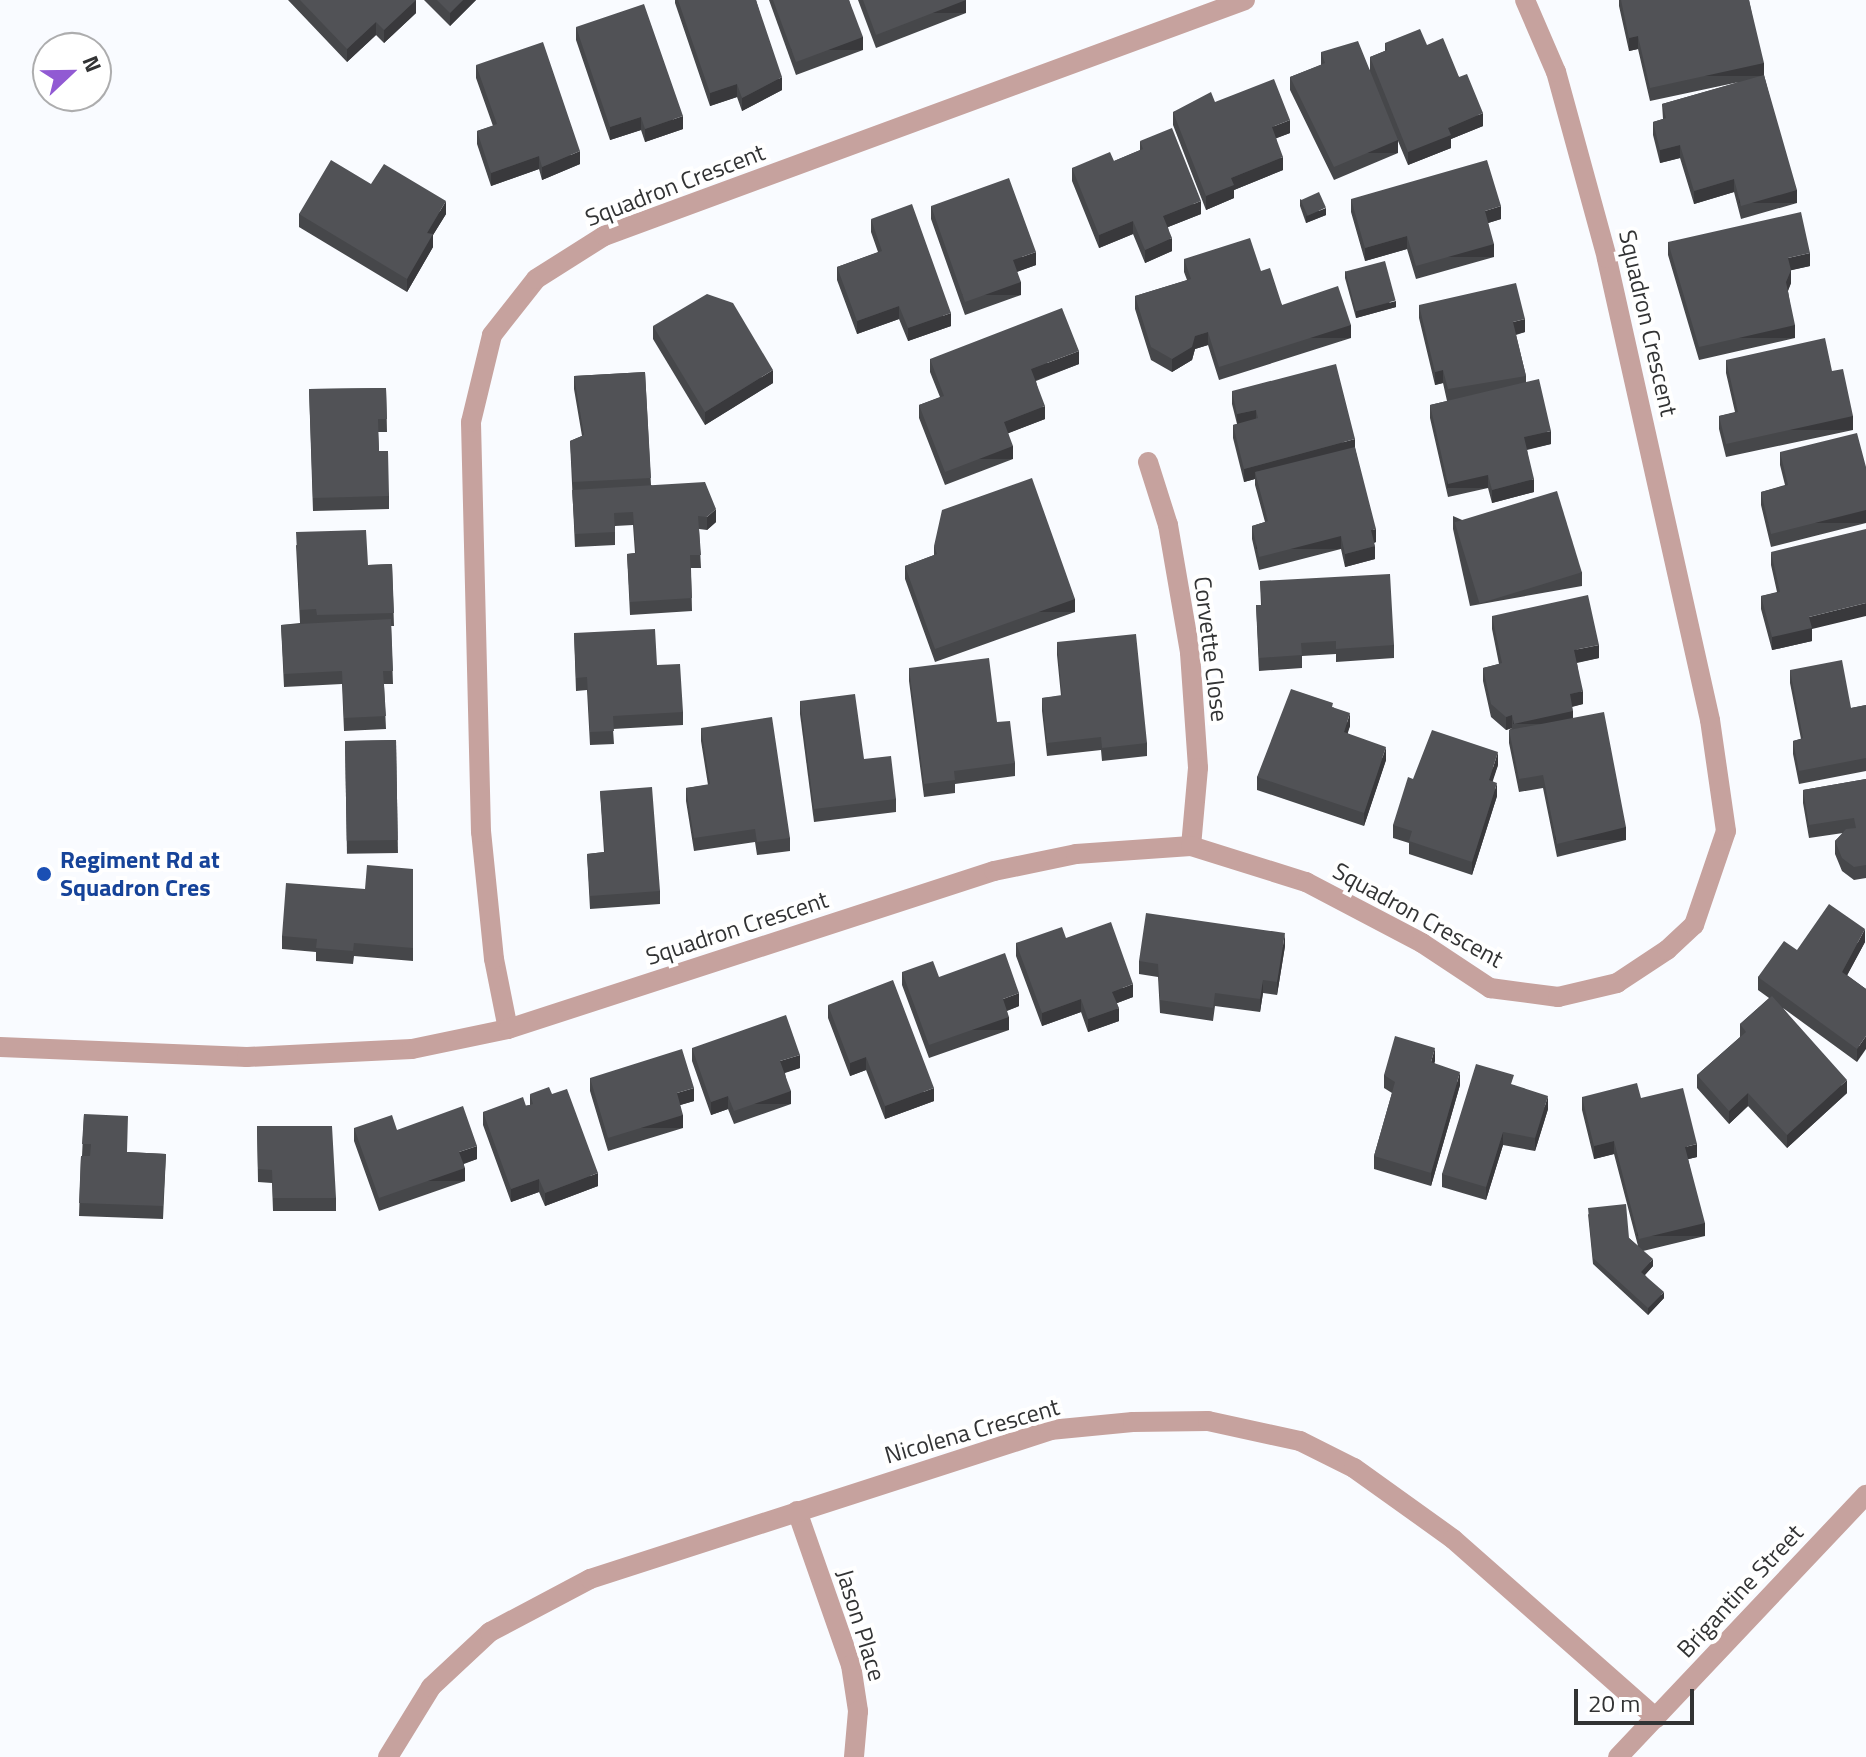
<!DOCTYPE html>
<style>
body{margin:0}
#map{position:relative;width:1866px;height:1757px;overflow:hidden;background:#f9fbff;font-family:"Titillium Web",sans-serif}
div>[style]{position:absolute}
.minor>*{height:20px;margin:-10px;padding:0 10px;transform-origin:10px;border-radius:10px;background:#c6a29e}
.wall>*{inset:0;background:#46474a;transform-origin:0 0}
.shaded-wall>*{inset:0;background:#39393c;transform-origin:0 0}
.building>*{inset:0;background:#515256;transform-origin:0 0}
.dots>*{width:22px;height:22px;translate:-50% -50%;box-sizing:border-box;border:4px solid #fff;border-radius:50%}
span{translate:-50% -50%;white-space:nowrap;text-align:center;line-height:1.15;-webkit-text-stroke:8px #fff;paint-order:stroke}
.street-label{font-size:24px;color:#323334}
.transit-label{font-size:24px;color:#164399;font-weight:700}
.left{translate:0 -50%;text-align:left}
.north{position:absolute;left:32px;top:32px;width:80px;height:80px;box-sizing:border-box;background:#fff;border:2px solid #adadae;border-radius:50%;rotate:68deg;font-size:22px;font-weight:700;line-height:32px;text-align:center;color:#323334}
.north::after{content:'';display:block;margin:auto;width:28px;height:36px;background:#915ad3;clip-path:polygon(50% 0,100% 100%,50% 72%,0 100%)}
.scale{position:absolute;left:1574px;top:1689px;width:120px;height:36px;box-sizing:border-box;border:4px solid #323334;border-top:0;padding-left:10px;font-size:24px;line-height:28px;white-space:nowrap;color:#323334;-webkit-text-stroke:6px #fff;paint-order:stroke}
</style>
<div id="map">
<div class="minor">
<div style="left:1148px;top:462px;width:66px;rotate:72.4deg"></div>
<div style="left:1168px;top:525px;width:130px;rotate:80.2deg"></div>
<div style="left:1190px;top:653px;width:115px;rotate:86deg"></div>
<div style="left:1198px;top:768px;width:78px;rotate:95.1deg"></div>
<div style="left:508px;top:1029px;width:71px;rotate:-101.3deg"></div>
<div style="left:494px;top:959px;width:128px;rotate:-95.8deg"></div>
<div style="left:481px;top:832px;width:410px;rotate:-91.4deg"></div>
<div style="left:471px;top:422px;width:89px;rotate:-76.4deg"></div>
<div style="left:492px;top:335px;width:71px;rotate:-51.8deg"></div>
<div style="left:536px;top:279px;width:80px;rotate:-32.3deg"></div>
<div style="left:604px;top:236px;width:683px;rotate:-20.21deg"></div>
<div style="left:0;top:1047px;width:247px;rotate:2.3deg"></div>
<div style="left:247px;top:1057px;width:165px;rotate:-2.8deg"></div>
<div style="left:412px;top:1049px;width:98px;rotate:-11.8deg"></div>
<div style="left:508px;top:1029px;width:511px;rotate:-18.01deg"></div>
<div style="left:994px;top:871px;width:84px;rotate:-11.7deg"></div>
<div style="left:1076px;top:854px;width:115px;rotate:-4deg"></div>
<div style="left:1191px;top:846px;width:121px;rotate:17.4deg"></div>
<div style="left:1306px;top:882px;width:131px;rotate:27.7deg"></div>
<div style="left:1422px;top:943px;width:82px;rotate:33.5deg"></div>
<div style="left:1490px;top:988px;width:69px;rotate:7.5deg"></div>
<div style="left:1558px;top:997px;width:61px;rotate:-13.3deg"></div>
<div style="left:1617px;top:983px;width:60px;rotate:-33.4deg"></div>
<div style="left:1667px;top:950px;width:37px;rotate:-43deg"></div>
<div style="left:1694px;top:925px;width:99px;rotate:-71.2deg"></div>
<div style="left:1726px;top:831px;width:112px;rotate:-98.2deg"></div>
<div style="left:1710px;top:720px;width:473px;rotate:-102.6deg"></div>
<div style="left:1607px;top:258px;width:193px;rotate:-105.3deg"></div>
<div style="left:1556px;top:72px;width:78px;rotate:-113.3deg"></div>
<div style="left:797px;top:1511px;width:163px;rotate:70.7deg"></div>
<div style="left:851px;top:1665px;width:47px;rotate:81.3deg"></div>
<div style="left:858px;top:1711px;width:46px;rotate:95deg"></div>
<div style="left:388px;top:1757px;width:82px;rotate:-58.4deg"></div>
<div style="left:431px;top:1687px;width:81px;rotate:-43deg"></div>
<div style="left:490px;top:1632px;width:113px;rotate:-27.9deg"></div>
<div style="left:590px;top:1579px;width:484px;rotate:-17.9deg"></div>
<div style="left:1050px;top:1430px;width:83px;rotate:-5.5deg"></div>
<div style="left:1133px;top:1422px;width:75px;rotate:-0.8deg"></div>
<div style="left:1208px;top:1421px;width:94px;rotate:12.3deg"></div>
<div style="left:1300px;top:1441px;width:60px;rotate:26.6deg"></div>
<div style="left:1354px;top:1468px;width:122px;rotate:35.6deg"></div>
<div style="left:1453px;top:1539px;width:271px;rotate:41.4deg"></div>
<div style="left:1618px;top:1757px;width:361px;rotate:-46.6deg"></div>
</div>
<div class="wall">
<div style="clip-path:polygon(288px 0,416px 0,416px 13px,384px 43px,376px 35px,347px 62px)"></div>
<div style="clip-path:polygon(424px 0,476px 0,450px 26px)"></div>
<div style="clip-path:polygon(675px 0,756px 0,782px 90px,742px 111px,737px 97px,710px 106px,675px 3px)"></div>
<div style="clip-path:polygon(769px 0,849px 0,863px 50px,796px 75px)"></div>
<div style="clip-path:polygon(858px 0,966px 0,966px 13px,876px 48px)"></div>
<div style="clip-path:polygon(1619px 0,1749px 0,1764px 75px,1797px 203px,1741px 219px,1734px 192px,1694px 204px,1680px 158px,1660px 163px,1653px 135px,1653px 122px,1663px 119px,1662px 104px,1739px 82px,1650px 101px,1638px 49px,1629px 51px,1619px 6px)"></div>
<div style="clip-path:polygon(576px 27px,683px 129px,645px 142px,641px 130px,610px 140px,576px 40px)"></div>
<div style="clip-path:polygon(1385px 43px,1427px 45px,1459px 77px,1483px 126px,1451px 139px,1451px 148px,1408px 165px,1398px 141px,1398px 153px,1334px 180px,1290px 90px,1290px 77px,1321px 65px,1321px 52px,1370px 70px,1370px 57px,1385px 51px)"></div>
<div style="clip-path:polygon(476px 65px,580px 164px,542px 180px,539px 169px,491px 186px,477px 144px,477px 131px,493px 126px,476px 78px)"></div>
<div style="clip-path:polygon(1215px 102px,1290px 133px,1276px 138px,1283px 170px,1234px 190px,1234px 198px,1206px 210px,1173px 125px,1173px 112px)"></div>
<div style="clip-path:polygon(1140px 141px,1201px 214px,1168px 227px,1172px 251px,1145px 263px,1133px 234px,1099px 248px,1072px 181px,1072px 168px,1114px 161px,1140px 150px)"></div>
<div style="clip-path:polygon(371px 184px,446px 214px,433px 235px,433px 247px,407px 292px,299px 227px,299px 214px)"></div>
<div style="clip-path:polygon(1300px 199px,1326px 215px,1306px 223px,1300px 206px)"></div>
<div style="clip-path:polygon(1351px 199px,1501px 219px,1488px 223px,1494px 257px,1416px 279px,1407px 249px,1365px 261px,1351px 212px)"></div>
<div style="clip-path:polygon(931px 206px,1036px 265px,1017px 272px,1021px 295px,965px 315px,931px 219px)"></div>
<div style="clip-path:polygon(871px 219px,951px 326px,908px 341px,899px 319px,857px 334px,837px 280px,837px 267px,878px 252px,871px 232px)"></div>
<div style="clip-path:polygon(1668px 242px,1810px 266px,1791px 270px,1791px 283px,1788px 291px,1795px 338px,1699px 360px,1668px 255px)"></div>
<div style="clip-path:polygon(1184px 259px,1261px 271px,1282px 305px,1351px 338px,1219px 380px,1208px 345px,1195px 349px,1192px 360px,1172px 372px,1151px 360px,1135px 309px,1135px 296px,1187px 280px,1184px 272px)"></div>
<div style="clip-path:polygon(1345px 271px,1396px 307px,1356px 318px,1345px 278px)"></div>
<div style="clip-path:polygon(1419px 305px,1525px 332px,1516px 335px,1526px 376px,1526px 382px,1551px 444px,1527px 450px,1534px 492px,1492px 503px,1488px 488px,1448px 497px,1430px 418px,1430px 405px,1447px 401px,1443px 383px,1435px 385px,1419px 318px)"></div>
<div style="clip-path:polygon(653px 326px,773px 383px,705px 425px,653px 339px)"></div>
<div style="clip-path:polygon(930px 359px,1079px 364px,1036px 381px,1045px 419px,1008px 433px,1013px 459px,945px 485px,919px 418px,919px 405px,940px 397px,930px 372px)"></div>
<div style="clip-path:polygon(1726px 360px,1853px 430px,1726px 457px,1719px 429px,1719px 416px,1735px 412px,1726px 373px)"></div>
<div style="clip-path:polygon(645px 372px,651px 485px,716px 522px,707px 530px,699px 529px,701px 568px,691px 568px,692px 611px,630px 615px,627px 554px,635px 553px,633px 525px,615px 526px,615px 545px,575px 547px,570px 441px,582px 436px,574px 389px,574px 376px)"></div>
<div style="clip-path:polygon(386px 388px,387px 432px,378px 432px,379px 451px,389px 496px,389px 509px,313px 511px,309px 389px)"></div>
<div style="clip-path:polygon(1232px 391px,1355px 448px,1376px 542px,1374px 543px,1375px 559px,1345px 567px,1341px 549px,1259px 570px,1252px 539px,1252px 526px,1265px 522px,1255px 485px,1255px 479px,1244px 482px,1233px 438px,1233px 425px,1237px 424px,1232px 404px)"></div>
<div style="clip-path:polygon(1780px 452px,1866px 467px,1866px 523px,1771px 547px,1761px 505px,1761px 492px,1785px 485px,1780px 465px)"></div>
<div style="clip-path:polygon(1453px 516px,1582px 572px,1582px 586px,1470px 606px,1453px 529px)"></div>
<div style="clip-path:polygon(296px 545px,368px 565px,392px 564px,394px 626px,391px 626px,393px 684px,384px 684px,386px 729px,344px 731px,342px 684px,284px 687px,281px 625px,300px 623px)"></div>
<div style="clip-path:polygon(934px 546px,1075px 612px,935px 662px,905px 579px,905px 566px,934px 555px)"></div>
<div style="clip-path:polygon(1771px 552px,1812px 629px,1812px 641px,1772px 650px,1761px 609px,1761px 596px,1777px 592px,1771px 565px)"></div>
<div style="clip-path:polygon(1260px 581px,1394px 645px,1394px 658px,1336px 662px,1336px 654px,1302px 656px,1302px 668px,1259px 671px,1256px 605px,1261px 605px)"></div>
<div style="clip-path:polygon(1492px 616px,1599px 658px,1577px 663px,1583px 704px,1572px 707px,1573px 718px,1626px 840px,1557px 857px,1543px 788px,1519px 792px,1509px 743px,1509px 730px,1512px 728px,1506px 730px,1491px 717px,1483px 681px,1483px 668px,1499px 664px,1492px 629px)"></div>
<div style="clip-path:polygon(574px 633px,657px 665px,683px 712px,683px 725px,613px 729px,614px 744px,590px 745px,587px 690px,576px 691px)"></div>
<div style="clip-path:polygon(1057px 642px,1147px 743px,1147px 756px,1102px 761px,1101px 750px,1047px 756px,1042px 711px,1042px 698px,1061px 696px,1057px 655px)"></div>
<div style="clip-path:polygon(909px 668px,997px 722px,1015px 763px,1015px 776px,955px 784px,955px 793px,924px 797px,909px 681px)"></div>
<div style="clip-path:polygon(1790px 670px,1851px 708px,1866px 705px,1866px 771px,1799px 784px,1793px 754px,1793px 741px,1801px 739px,1790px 683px)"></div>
<div style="clip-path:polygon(800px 701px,864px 759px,896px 799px,896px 812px,814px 822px,800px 714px)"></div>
<div style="clip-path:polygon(1333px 707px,1350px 726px,1347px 733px,1386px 760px,1364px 826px,1257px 790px,1257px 777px)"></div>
<div style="clip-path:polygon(701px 728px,790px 838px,790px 851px,757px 855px,755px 842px,694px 851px,686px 801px,686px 788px,708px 785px,701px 741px)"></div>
<div style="left:396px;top:740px;width:113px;height:51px;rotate:89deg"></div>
<div style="clip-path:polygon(1498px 765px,1492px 781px,1497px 796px,1472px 875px,1409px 854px,1409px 843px,1393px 838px,1393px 825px)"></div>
<div style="clip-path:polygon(1866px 779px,1866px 878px,1854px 880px,1842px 871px,1835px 854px,1835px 841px,1843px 833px,1809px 838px,1803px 803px,1803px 790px)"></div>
<div style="clip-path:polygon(600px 791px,660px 891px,660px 904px,590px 909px,587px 854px,604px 852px)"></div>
<div style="clip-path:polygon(413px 869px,413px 961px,354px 956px,353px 964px,316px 961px,316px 952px,282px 949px,282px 936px,365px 889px)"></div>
<div style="clip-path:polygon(1066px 938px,1133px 997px,1117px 1003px,1119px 1021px,1088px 1032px,1081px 1012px,1042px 1026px,1016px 956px,1016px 943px)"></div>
<div style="clip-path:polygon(1865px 942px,1847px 975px,1866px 989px,1857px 1062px,1783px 1008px,1847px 1093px,1787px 1148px,1748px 1106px,1729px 1124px,1697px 1088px,1697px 1075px,1740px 1037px,1740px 1024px,1769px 998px,1758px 990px,1758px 977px,1797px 950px)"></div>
<div style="clip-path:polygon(1285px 946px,1277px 995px,1263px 993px,1260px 1012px,1215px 1006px,1213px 1021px,1160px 1013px,1158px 977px,1139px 974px,1139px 961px)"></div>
<div style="clip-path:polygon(902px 972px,939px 977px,1019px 1006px,1007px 1011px,1009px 1030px,929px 1058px,902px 985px)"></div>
<div style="clip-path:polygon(828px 1005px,934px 1101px,885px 1119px,866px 1070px,850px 1076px,828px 1018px)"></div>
<div style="clip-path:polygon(692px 1048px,800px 1068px,785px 1073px,791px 1104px,734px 1124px,728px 1109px,711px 1115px,692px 1061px)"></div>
<div style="clip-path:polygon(1435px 1061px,1434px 1063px,1460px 1085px,1431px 1186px,1374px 1169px,1374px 1156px,1392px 1093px,1384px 1088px,1384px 1075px)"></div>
<div style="clip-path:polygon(590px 1078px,694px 1101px,680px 1105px,683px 1128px,608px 1151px,590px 1091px)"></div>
<div style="clip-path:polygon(1514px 1085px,1548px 1109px,1535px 1151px,1503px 1145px,1486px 1200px,1442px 1187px,1442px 1174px)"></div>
<div style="clip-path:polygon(530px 1094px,598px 1186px,545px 1206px,539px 1192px,511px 1202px,483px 1125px,483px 1112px,530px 1105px)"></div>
<div style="clip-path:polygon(1582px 1097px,1641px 1098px,1697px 1157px,1688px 1159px,1705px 1236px,1643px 1251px,1653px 1266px,1645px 1275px,1664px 1298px,1648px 1315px,1593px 1264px,1588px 1214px,1629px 1238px,1638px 1246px,1614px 1154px,1594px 1159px,1582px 1110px)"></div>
<div style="clip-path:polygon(84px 1114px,127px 1152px,166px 1154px,163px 1219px,79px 1216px,81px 1156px,82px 1156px)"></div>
<div style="clip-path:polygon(257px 1126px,336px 1198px,336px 1211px,273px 1211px,272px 1183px,258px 1182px)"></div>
<div style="clip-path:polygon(354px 1128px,397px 1130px,477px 1159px,464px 1164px,465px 1181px,379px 1211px,354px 1141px)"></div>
</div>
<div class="shaded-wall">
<div style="clip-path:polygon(416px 0,416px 13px,384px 43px,384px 30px)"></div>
<div style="clip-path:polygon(463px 0,476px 0,450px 26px,450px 13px)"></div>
<div style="left:966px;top:0;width:13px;height:97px;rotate:90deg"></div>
<div style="clip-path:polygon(376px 22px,376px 35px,347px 62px,347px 49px)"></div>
<div style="clip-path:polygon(1638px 36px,1638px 49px,1629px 51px,1629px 38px)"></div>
<div style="left:863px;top:37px;width:13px;height:72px;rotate:90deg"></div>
<div style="left:1764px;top:63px;width:13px;height:117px;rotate:90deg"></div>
<div style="clip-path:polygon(782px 77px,782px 90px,742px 111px,742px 98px)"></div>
<div style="clip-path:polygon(737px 84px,737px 97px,710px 106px,710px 93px)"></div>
<div style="clip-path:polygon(1483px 113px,1483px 126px,1451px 139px,1451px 148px,1408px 165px,1408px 152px,1448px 128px)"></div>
<div style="clip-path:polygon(683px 116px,683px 129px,645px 142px,645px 129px)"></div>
<div style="clip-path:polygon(641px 117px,641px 130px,610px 140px,610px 127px)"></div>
<div style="clip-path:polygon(1290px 120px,1290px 133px,1272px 140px,1272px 127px)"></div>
<div style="left:1398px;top:140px;width:13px;height:69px;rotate:90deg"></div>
<div style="clip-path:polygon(1680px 145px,1680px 158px,1660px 163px,1660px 150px)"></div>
<div style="clip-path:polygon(580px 151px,580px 164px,542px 180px,542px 167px)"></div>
<div style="clip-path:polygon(539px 156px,539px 169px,491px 186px,491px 173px)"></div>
<div style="clip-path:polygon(1283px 157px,1283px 170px,1234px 190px,1234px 198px,1206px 210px,1206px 196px,1231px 178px)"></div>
<div style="clip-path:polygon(1734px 179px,1734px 192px,1694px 204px,1694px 191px)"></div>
<div style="left:1797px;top:190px;width:13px;height:58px;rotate:90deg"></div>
<div style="clip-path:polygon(446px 201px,446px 214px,433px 235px,433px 247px,407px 292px,407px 279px,427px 233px)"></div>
<div style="clip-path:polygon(1201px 201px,1201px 214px,1163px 229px,1163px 216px)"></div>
<div style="clip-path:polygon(1501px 206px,1501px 219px,1485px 224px,1485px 211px)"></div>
<div style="clip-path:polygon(1326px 208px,1326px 215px,1306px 223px,1306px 216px)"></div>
<div style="clip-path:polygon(1133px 221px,1133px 234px,1099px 248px,1099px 235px)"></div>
<div style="clip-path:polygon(1407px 236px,1407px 249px,1365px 261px,1365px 248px)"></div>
<div style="clip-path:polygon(1172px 238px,1172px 251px,1145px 263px,1145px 250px)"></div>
<div style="left:1494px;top:244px;width:13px;height:81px;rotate:90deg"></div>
<div style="clip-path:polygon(1036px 252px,1036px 265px,1013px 273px,1013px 260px)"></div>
<div style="clip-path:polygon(1810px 253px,1810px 266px,1788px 271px,1788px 258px)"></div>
<div style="clip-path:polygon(1791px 270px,1791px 283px,1786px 295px,1786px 282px)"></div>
<div style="left:1021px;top:282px;width:13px;height:59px;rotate:90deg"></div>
<div style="clip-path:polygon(1396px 301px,1396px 307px,1356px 318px,1356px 311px)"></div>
<div style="clip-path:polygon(899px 306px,899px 319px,857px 334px,857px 321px)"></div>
<div style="clip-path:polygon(951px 313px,951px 326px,908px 341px,908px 328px)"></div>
<div style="clip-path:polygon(1525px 319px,1525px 332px,1513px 335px,1513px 322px)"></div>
<div style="left:1351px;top:325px;width:13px;height:139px;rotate:90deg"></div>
<div style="left:1795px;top:325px;width:13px;height:98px;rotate:90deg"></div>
<div style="clip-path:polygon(1208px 332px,1208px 345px,1195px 349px,1192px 360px,1172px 372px,1172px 359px,1195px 336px)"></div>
<div style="clip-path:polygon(1079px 351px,1079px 364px,1031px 382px,1031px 369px)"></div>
<div style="clip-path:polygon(773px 370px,773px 383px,705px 425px,705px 412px)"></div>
<div style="clip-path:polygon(1443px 370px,1443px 383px,1435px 385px,1435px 372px)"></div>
<div style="clip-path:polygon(1045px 406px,1045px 419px,1004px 435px,1004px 422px)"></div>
<div style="clip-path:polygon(1256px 410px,1256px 423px,1237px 427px,1237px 414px)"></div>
<div style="left:1853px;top:416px;width:14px;height:130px;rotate:90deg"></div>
<div style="clip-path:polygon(1551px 431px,1551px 444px,1524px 450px,1524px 437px)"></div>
<div style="clip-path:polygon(1355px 439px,1355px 452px,1255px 472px,1255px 479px,1244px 482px,1244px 469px)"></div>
<div style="left:1013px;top:446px;width:13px;height:73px;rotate:90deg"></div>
<div style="left:1488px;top:475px;width:13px;height:41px;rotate:90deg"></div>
<div style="clip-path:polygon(1534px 479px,1534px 492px,1492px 503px,1492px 490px)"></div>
<div style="clip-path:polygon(716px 509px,716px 522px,707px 530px,707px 517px)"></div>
<div style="left:1866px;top:510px;width:13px;height:98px;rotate:90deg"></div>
<div style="clip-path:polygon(1376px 529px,1376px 542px,1371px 543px,1371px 530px)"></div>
<div style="left:1341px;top:536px;width:13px;height:85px;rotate:90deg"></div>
<div style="clip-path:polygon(1375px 546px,1375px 559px,1345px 567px,1345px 554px)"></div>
<div style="left:1075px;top:599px;width:13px;height:149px;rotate:90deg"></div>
<div style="clip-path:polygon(1866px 603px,1866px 616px,1812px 629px,1812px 641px,1772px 650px,1772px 637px,1809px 617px)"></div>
<div style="clip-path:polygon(1599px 645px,1599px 658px,1574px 663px,1574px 650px)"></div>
<div style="clip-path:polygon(1583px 691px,1583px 704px,1570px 707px,1570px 694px)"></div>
<div style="left:1573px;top:711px;width:13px;height:60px;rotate:90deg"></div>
<div style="clip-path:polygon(1350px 713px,1350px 726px,1344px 745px,1344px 732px)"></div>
<div style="clip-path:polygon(1512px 715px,1512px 728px,1506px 730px,1506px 717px)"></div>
<div style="clip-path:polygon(1386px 747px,1386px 760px,1364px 826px,1364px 813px)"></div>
<div style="clip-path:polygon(1498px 752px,1498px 765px,1489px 793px,1489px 780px)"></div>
<div style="clip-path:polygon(1497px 783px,1497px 796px,1472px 875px,1472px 862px)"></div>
<div style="left:1626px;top:827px;width:13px;height:71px;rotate:90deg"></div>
<div style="clip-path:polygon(1865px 929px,1865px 942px,1842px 985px,1842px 972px)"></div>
<div style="clip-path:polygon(1285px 933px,1285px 946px,1277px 995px,1277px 982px)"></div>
<div style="clip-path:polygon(1263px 980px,1263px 993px,1260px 1012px,1260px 999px)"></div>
<div style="clip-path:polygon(1133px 984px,1133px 997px,1112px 1005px,1112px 992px)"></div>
<div style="clip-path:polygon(1019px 993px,1019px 1006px,1003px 1012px,1003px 999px)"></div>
<div style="clip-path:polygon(1081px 999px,1081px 1012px,1042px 1026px,1042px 1013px)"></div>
<div style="clip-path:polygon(1119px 1008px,1119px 1021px,1088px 1032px,1088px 1019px)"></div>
<div style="left:1009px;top:1017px;width:13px;height:85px;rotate:90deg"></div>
<div style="clip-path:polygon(1866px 1036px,1866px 1049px,1857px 1062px,1857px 1049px)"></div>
<div style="clip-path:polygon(1435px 1048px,1435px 1061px,1431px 1075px,1431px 1062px)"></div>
<div style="clip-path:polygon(800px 1055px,800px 1068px,780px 1074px,780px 1061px)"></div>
<div style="clip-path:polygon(866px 1057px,866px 1070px,850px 1076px,850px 1063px)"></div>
<div style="clip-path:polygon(1460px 1072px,1460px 1085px,1431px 1186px,1431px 1173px)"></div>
<div style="clip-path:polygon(1847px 1080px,1847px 1093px,1787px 1148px,1787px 1135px)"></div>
<div style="clip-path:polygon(694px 1088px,694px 1101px,677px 1106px,677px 1093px)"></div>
<div style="clip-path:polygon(934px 1088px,934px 1101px,885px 1119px,885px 1106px)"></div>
<div style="left:791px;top:1091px;width:13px;height:60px;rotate:90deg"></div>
<div style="clip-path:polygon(1748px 1093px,1748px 1106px,1729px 1124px,1729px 1111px)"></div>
<div style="clip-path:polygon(728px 1096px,728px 1109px,711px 1115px,711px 1102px)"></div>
<div style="clip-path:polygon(1548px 1096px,1548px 1109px,1535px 1151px,1535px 1138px)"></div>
<div style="left:683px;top:1115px;width:13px;height:78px;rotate:90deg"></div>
<div style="clip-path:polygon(1503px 1132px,1503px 1145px,1486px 1200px,1486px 1187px)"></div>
<div style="clip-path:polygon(1614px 1141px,1614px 1154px,1594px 1159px,1594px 1146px)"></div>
<div style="clip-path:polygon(1697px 1144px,1697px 1157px,1685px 1160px,1685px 1147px)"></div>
<div style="clip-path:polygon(477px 1146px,477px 1159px,459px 1165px,459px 1152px)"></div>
<div style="left:465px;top:1168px;width:13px;height:91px;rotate:90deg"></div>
<div style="clip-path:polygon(598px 1173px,598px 1186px,545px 1206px,545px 1193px)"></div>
<div style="clip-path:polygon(539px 1179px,539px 1192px,511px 1202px,511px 1189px)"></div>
<div style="left:1705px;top:1223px;width:13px;height:68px;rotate:90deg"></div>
<div style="clip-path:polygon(1653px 1259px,1653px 1266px,1641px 1279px,1641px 1272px)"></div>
<div style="clip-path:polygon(1664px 1292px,1664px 1298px,1648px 1315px,1648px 1308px)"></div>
</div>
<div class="building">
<div style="clip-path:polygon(300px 0,416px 0,384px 30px,376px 22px,347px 49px)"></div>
<div style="clip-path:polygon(437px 0,463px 0,450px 13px)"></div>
<div style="clip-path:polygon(678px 0,756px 0,782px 77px,742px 98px,737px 84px,710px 93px)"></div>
<div style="clip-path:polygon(773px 0,849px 0,863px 37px,796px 62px)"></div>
<div style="clip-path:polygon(863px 0,966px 0,876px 35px)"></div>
<div style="clip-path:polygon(1621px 0,1749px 0,1764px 63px,1650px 88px,1638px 36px,1629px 38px)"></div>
<div style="clip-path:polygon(644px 4px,683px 116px,645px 129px,641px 117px,610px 127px,576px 27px)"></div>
<div style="clip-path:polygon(1420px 29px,1427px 45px,1443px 38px,1459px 77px,1467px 74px,1483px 113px,1448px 128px,1451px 135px,1408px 152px,1370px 57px,1387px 50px,1385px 43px)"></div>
<div style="clip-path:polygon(1358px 41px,1398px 140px,1334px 167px,1290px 77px,1325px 63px,1321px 52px)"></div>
<div style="clip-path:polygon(543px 42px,580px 151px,542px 167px,539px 156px,491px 173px,477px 131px,497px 124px,476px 65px)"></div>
<div style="clip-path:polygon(1764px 75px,1797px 190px,1741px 206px,1734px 179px,1694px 191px,1680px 145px,1660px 150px,1653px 122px,1666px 118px,1662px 104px)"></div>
<div style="clip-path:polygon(1274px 79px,1290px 120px,1272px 127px,1283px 157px,1231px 178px,1234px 185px,1206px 196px,1173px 112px,1211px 92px,1215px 102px)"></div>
<div style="clip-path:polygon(1172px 128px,1201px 201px,1163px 216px,1172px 238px,1145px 250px,1133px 221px,1099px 235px,1072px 168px,1110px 152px,1114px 161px,1143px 149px,1140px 141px)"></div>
<div style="clip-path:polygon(331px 160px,371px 184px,384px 164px,446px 201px,427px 233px,433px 234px,407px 279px,299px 214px)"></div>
<div style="clip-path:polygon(1487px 160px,1501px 206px,1485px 211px,1494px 244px,1416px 266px,1407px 236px,1365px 248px,1351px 199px)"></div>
<div style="clip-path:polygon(1009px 178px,1036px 252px,1013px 260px,1021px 282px,965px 302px,931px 206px)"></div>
<div style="left:1319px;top:192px;width:17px;height:20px;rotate:66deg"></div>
<div style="clip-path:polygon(912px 204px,951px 313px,908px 328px,899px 306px,857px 321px,837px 267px,882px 251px,871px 219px)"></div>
<div style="clip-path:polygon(1801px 212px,1810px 253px,1788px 258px,1791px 270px,1786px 282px,1795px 325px,1699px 347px,1668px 242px)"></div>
<div style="clip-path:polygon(1250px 238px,1261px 271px,1270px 268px,1282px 305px,1338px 286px,1351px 325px,1219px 367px,1208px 332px,1195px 336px,1192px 347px,1172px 359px,1151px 347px,1135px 296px,1191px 279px,1184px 259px)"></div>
<div style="left:1385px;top:261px;width:41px;height:41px;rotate:75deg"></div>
<div style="clip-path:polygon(1516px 283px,1525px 319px,1513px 322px,1526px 376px,1448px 389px,1443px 370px,1435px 372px,1419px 305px)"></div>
<div style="clip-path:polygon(707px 294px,733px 303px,773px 370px,705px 412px,653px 326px)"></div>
<div style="clip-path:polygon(1062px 308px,1079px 351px,1031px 369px,1045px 406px,1004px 422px,1013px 446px,945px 472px,919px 405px,944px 396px,930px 359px)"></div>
<div style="clip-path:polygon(1825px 338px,1832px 371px,1843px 369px,1853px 416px,1726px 444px,1719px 416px,1738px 412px,1726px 360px)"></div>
<div style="clip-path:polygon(1336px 364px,1355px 439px,1244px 469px,1233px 425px,1258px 418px,1256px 410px,1237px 414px,1232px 391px)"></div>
<div style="clip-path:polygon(645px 372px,651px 478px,573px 482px,570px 441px,584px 435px,574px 376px)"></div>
<div style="clip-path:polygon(1539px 379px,1551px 431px,1524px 437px,1534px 479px,1492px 490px,1488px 475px,1448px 484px,1430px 405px)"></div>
<div style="clip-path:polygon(386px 388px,387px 419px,378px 419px,379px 451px,388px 451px,389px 496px,313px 498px,309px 389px)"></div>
<div style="clip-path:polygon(1857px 433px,1866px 467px,1866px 510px,1771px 534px,1761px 492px,1788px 485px,1780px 452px)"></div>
<div style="clip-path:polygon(1355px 447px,1376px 529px,1371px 530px,1375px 546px,1345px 554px,1341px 536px,1259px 557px,1252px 526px,1268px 521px,1255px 472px)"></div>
<div style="clip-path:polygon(1032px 478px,1075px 599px,935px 649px,905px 566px,937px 554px,934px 546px,942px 510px)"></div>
<div style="clip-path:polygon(705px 482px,716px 509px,707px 517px,698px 516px,701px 555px,690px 555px,692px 598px,630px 602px,627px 554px,636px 553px,633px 512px,614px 513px,615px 532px,575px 534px,572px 490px)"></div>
<div style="left:1557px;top:491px;width:85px;height:107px;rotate:73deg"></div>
<div style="clip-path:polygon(1866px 529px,1866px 603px,1809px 617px,1812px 628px,1772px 637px,1761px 596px,1780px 592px,1771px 552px)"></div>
<div style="clip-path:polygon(366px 530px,368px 565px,392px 564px,394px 613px,317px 615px,316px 609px,300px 610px,296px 532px)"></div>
<div style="clip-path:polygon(1390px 574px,1394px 645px,1336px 649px,1336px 641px,1301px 643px,1302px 655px,1259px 658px,1256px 605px,1262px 605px,1260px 581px)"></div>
<div style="clip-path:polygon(1588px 595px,1599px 645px,1574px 650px,1583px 691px,1570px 694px,1573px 711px,1514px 724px,1512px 715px,1506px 717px,1491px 704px,1483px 668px,1502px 663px,1492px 616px)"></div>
<div style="clip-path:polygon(391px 619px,393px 671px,383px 671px,386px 716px,344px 718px,342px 671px,284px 674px,281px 625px)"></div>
<div style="clip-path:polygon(655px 629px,657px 665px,680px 664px,683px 712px,613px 716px,614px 731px,590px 732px,587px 677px,576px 678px,574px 633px)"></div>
<div style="clip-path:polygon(1136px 634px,1147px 743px,1102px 748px,1101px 737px,1047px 743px,1042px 698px,1062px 695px,1057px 642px)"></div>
<div style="clip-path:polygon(989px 658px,997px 722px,1010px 721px,1015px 763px,954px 771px,955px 780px,924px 784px,909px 668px)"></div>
<div style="clip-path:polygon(1842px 660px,1851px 708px,1866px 705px,1866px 758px,1799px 771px,1793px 741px,1803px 738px,1790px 670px)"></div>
<div style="clip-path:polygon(1291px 689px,1333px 703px,1332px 707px,1350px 713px,1344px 732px,1386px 747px,1364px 813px,1257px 777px)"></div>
<div style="clip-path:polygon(855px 694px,864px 759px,891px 756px,896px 799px,814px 809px,800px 701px)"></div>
<div style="clip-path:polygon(1604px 712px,1626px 827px,1557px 844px,1543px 775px,1519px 779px,1509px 730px)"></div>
<div style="clip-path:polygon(772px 717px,790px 838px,757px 842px,755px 829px,694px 838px,686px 788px,710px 784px,701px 728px)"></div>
<div style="clip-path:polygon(1432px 730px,1498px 752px,1489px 780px,1497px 783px,1472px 862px,1409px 841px,1412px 831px,1393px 825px,1408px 777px,1413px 779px)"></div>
<div style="left:396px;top:740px;width:100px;height:51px;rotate:89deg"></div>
<div style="clip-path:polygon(1866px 779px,1866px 865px,1854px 867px,1842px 858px,1835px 841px,1846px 829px,1856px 828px,1854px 818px,1809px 825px,1803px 790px)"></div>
<div style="clip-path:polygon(652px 787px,660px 891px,590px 896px,587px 854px,605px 852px,600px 791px)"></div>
<div style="clip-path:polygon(367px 865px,413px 869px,413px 948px,354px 943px,353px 951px,316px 948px,317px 939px,282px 936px,286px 883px,365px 889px)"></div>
<div style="clip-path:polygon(1829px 904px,1865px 929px,1842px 972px,1866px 989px,1866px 1036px,1857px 1049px,1758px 977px,1784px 941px,1797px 950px)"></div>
<div style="clip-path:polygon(1146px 913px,1285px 933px,1277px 982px,1263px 980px,1260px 999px,1215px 993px,1213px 1008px,1160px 1000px,1158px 964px,1139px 961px)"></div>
<div style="clip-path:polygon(1111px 922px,1133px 984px,1112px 992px,1119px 1008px,1088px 1019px,1081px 999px,1042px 1013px,1016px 943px,1062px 927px,1066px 938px)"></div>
<div style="clip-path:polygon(1005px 953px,1019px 993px,1003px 999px,1009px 1017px,929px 1045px,902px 972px,933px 961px,939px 977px)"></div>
<div style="clip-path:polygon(893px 980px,934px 1088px,885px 1106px,866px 1057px,850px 1063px,828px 1005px)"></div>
<div style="clip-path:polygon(1772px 996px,1847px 1080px,1787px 1135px,1748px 1093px,1729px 1111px,1697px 1075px,1746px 1032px,1740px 1024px)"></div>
<div style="clip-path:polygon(786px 1015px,800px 1055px,780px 1061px,791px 1091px,734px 1111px,728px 1096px,711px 1102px,692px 1048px)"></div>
<div style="clip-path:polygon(1395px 1036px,1435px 1048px,1431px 1062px,1460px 1072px,1431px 1173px,1374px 1156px,1395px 1082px,1384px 1075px)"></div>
<div style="clip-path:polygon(682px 1049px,694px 1088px,677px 1093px,683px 1115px,608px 1138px,590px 1078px)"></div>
<div style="clip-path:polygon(1476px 1064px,1514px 1075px,1511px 1084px,1548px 1096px,1535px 1138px,1503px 1132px,1486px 1187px,1442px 1174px)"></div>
<div style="clip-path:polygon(1637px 1083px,1641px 1098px,1683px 1088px,1697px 1144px,1685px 1147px,1705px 1223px,1639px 1239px,1614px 1141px,1594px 1146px,1582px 1097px)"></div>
<div style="clip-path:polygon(549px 1087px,552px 1094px,567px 1089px,598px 1173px,545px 1193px,539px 1179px,511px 1189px,483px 1112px,523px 1097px,526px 1106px,533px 1104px,530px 1094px)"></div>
<div style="clip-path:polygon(463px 1106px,477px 1146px,459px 1152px,465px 1168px,379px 1198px,354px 1128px,392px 1115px,397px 1130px)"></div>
<div style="clip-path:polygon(84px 1114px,128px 1116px,127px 1152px,166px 1154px,163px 1206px,79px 1203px,81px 1156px,90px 1156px,91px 1144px,82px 1144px)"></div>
<div style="clip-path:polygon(257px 1126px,332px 1126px,336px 1198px,273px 1198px,272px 1170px,258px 1169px)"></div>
<div style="clip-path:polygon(1626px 1204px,1629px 1238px,1653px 1259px,1641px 1272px,1664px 1292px,1648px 1308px,1593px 1258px,1588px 1208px)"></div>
</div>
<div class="dots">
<div style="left:44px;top:874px;background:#1a4fb4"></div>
</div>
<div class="street-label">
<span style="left:675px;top:185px;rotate:-21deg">Squadron Crescent</span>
<span style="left:1648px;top:323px;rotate:77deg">Squadron Crescent</span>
<span style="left:1211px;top:649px;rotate:83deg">Corvette Close</span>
<span style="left:1418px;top:915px;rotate:29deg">Squadron Crescent</span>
<span style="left:737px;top:928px;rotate:-18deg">Squadron Crescent</span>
<span style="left:972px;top:1431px;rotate:-16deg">Nicolena Crescent</span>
<span style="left:1740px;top:1591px;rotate:-47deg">Brigantine Street</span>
<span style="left:861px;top:1625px;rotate:73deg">Jason Place</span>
</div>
<div class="transit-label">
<span class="left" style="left:60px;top:874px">Regiment Rd at<br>Squadron Cres</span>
</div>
<div class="north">N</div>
<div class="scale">20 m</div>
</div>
